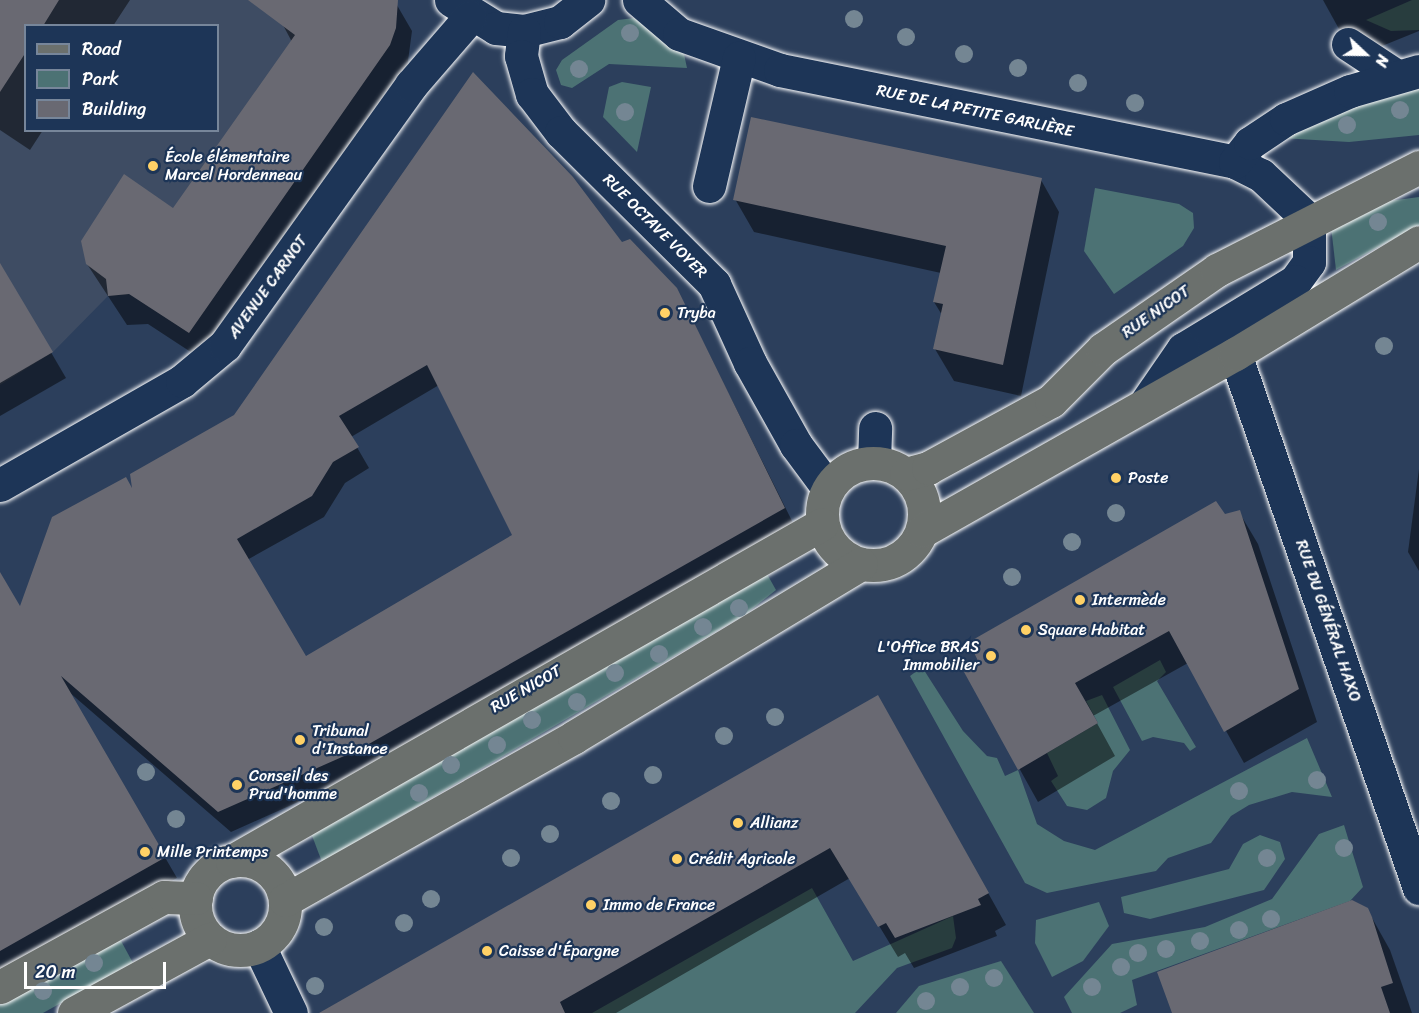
<!DOCTYPE html>
<meta charset="utf-8">
<style>
body{margin:0}
#map{position:relative;width:1419px;height:1013px;overflow:hidden;background:#2c3f5c;font-family:Sriracha,sans-serif}
div>[style]{position:absolute}
.built>*{inset:0;background:#3e4c63}
.green>*{inset:0;background:#4c7274}
.shadow>*{inset:0;background:#0007}
.building>*{inset:0;background:#696972}
.roads{filter:drop-shadow(0 0 2px #fff) drop-shadow(0 0 2px #fff)}
.minor>*{height:33px;margin:-16.5px;padding:0 16.5px;transform-origin:16.5px;border-radius:16.5px;background:#1d3557}
.major>*{height:33px;margin:-16.5px;padding:0 16.5px;transform-origin:16.5px;border-radius:16.5px;background:#6b706d}
.major>.ring{margin:-16.5px;padding:0;box-sizing:content-box;background:none;border:33px solid #6b706d;border-radius:50%}
.trees>*{width:18px;height:18px;margin:-9px;border-radius:50%;background:#748693}
.dots>*{width:16px;height:16px;translate:-50% -50%;box-sizing:border-box;border:3px solid #1d3557;border-radius:50%}
span{translate:-50% -50%;white-space:nowrap;text-align:center;line-height:1.15;-webkit-text-stroke:4.5px #1d3557;paint-order:stroke}
.street-label{font-size:16px;color:#fff}
.poi-label{font-size:16px;color:#fff}
.left{translate:0 -50%;text-align:left}
.right{translate:-100% -50%;text-align:right}
.legend{position:absolute;left:24px;top:24px;width:195px;height:108px;box-sizing:border-box;background:#1d3557;border:2px solid #77869a;margin:0;padding:8px 10px;list-style:none;font-size:18px;color:#fff}
.legend li{display:flex;align-items:center;gap:12px;height:30px}
.legend b{width:30px;border:2px solid #77869a}
.north{position:absolute;left:1335px;top:24px;width:60px;height:60px;-webkit-text-stroke:4px #1d3557;paint-order:stroke;rotate:112deg;font-size:16px;font-weight:700;line-height:24px;text-align:center;color:#fff}
.north::after{content:'';display:block;margin:auto;width:21px;height:27px;background:#fff;clip-path:polygon(50% 0,100% 100%,50% 72%,0 100%)}
.scale{position:absolute;left:24px;top:962px;width:142px;height:27px;box-sizing:border-box;border:3px solid #fff;border-top:0;padding-left:8px;font-size:18px;line-height:21px;white-space:nowrap;color:#fff;-webkit-text-stroke:4px #1d3557;paint-order:stroke}
</style>
<div id="map">
<div class="built">
<div style="clip-path:polygon(evenodd,0 0,396px 0,390px 45px,189px 333px,130px 294px,108px 296px,53px 352px,0 385px,0 0,26px 26px,218px 26px,218px 130px,26px 130px,26px 26px)"></div>
</div>
<div class="green">
<div style="clip-path:polygon(1412px 0,1419px 0,1419px 30px,1391px 31px,1366px 20px)"></div>
<div style="clip-path:polygon(634px 18px,684px 54px,687px 68px,609px 64px,572px 88px,561px 85px,556px 70px,562px 60px,618px 20px)"></div>
<div style="clip-path:polygon(622px 82px,651px 87px,637px 152px,603px 117px,609px 87px)"></div>
<div style="clip-path:polygon(1408px 84px,1419px 84px,1419px 135px,1349px 142px,1281px 138px)"></div>
<div style="clip-path:polygon(1095px 188px,1179px 204px,1193px 213px,1194px 228px,1183px 246px,1114px 294px,1084px 251px)"></div>
<div style="clip-path:polygon(1419px 197px,1419px 225px,1336px 270px,1329px 209px)"></div>
<div style="clip-path:polygon(767px 574px,776px 590px,746px 614px,322px 862px,311px 833px)"></div>
<div style="clip-path:polygon(1160px 660px,1166px 672px,1157px 681px,1196px 747px,1190px 751px,1184px 743px,1153px 737px,1142px 741px,1113px 687px)"></div>
<div style="clip-path:polygon(922px 667px,963px 731px,987px 756px,997px 758px,1005px 776px,1018px 770px,1037px 824px,1064px 841px,1095px 850px,1307px 738px,1332px 797px,1292px 792px,1249px 805px,1231px 816px,1211px 843px,1168px 858px,1156px 871px,1047px 893px,1025px 883px,910px 676px)"></div>
<div style="clip-path:polygon(1102px 695px,1130px 750px,1113px 771px,1106px 798px,1087px 810px,1067px 806px,1051px 781px,1058px 776px,1047px 753px,1098px 723px,1086px 701px)"></div>
<div style="clip-path:polygon(1344px 825px,1363px 887px,1350px 901px,1132px 980px,1137px 1005px,1120px 1013px,1072px 1013px,1064px 997px,1112px 944px,1205px 927px,1272px 899px,1319px 834px)"></div>
<div style="clip-path:polygon(1260px 835px,1280px 842px,1285px 859px,1264px 890px,1150px 919px,1124px 913px,1121px 897px,1229px 869px,1243px 844px)"></div>
<div style="clip-path:polygon(812px 888px,853px 961px,953px 916px,956px 938px,952px 948px,897px 968px,855px 1013px,592px 1013px)"></div>
<div style="clip-path:polygon(1099px 902px,1109px 926px,1083px 961px,1052px 977px,1035px 943px,1036px 920px)"></div>
<div style="clip-path:polygon(120px 939px,133px 963px,43px 1013px,0 1013px,0 1005px)"></div>
<div style="clip-path:polygon(1001px 961px,1034px 1013px,896px 1013px,919px 986px)"></div>
</div>
<div class="shadow">
<div style="clip-path:polygon(0 0,130px 0,113px 26px,26px 26px,26px 130px,43px 130px,30px 150px,0 130px)"></div>
<div style="clip-path:polygon(283px 0,394px 0,412px 31px,406px 76px,206px 362px,148px 324px,127px 325px,87px 264px,173px 210px,292px 42px,283px 25px)"></div>
<div style="clip-path:polygon(1323px 0,1419px 0,1419px 31px,1382px 46px,1339px 29px)"></div>
<div style="clip-path:polygon(1041px 180px,1059px 212px,1021px 396px,954px 381px,935px 349px,942px 315px,934px 302px,941px 273px,754px 232px,735px 199px)"></div>
<div style="clip-path:polygon(evenodd,621px 244px,676px 288px,796px 529px,372px 769px,231px 832px,69px 692px,177px 878px,0 978px,0 575px,20px 610px,135px 495px,621px 244px,439px 385px,514px 536px,306px 658px,247px 560px,324px 517px,345px 483px,369px 468px,351px 437px,439px 385px)"></div>
<div style="clip-path:polygon(0 265px,66px 378px,0 416px)"></div>
<div style="clip-path:polygon(1419px 469px,1419px 571px,1408px 552px)"></div>
<div style="clip-path:polygon(1239px 512px,1258px 544px,1317px 722px,1244px 763px,1188px 663px,1093px 716px,1115px 756px,1038px 802px,966px 673px)"></div>
<div style="clip-path:polygon(896px 728px,1006px 925px,995px 931px,997px 936px,914px 968px,905px 953px,898px 957px,850px 878px,616px 1013px,363px 1013px)"></div>
<div style="clip-path:polygon(1367px 909px,1390px 950px,1412px 1013px,1174px 1013px)"></div>
</div>
<div class="building">
<div style="clip-path:polygon(0 0,59px 0,43px 26px,26px 26px,26px 52px,0 92px)"></div>
<div style="clip-path:polygon(248px 0,398px 0,396px 28px,390px 45px,189px 333px,129px 294px,108px 296px,106px 279px,86px 264px,81px 241px,124px 174px,173px 208px,295px 35px)"></div>
<div style="clip-path:polygon(evenodd,473px 72px,573px 177px,622px 242px,630px 239px,677px 288px,785px 508px,360px 749px,218px 812px,61px 676px,166px 857px,0 951px,0 572px,20px 606px,52px 517px,126px 477px,132px 488px,130px 474px,234px 415px,473px 72px,427px 365px,512px 535px,306px 656px,237px 539px,312px 496px,333px 462px,359px 447px,339px 416px,427px 365px)"></div>
<div style="clip-path:polygon(751px 117px,1042px 178px,1003px 365px,933px 349px,943px 304px,933px 302px,946px 246px,733px 200px)"></div>
<div style="clip-path:polygon(0 263px,53px 352px,0 383px)"></div>
<div style="clip-path:polygon(1216px 501px,1225px 514px,1240px 510px,1299px 689px,1224px 732px,1169px 631px,1075px 683px,1098px 723px,1018px 770px,964px 672px,979px 663px,969px 642px)"></div>
<div style="clip-path:polygon(878px 695px,989px 893px,978px 899px,981px 905px,895px 938px,886px 923px,878px 927px,830px 848px,560px 1002px,565px 1013px,319px 1013px)"></div>
<div style="clip-path:polygon(1352px 900px,1368px 908px,1372px 917px,1393px 983px,1381px 987px,1390px 1013px,1172px 1013px,1157px 972px)"></div>
</div>
<div class="roads">
<div class="minor">
<div style="left:451px;top:0;width:53px;rotate:31.9deg"></div>
<div style="left:496px;top:28px;width:28px;rotate:6deg"></div>
<div style="left:524px;top:31px;width:37px;rotate:-14deg"></div>
<div style="left:560px;top:22px;width:36px;rotate:-38deg"></div>
<div style="left:639px;top:0;width:52px;rotate:40.4deg"></div>
<div style="left:679px;top:34px;width:107px;rotate:19.6deg"></div>
<div style="left:780px;top:70px;width:464px;rotate:11.4deg"></div>
<div style="left:1235px;top:162px;width:29px;rotate:27deg"></div>
<div style="left:1261px;top:175px;width:66px;rotate:43.2deg"></div>
<div style="left:1309px;top:220px;width:42px;rotate:90deg"></div>
<div style="left:1309px;top:262px;width:24px;rotate:126deg"></div>
<div style="left:1295px;top:281px;width:131px;rotate:148.7deg"></div>
<div style="left:1183px;top:349px;width:67px;rotate:124.6deg"></div>
<div style="left:524px;top:31px;width:25px;rotate:97deg"></div>
<div style="left:521px;top:56px;width:40px;rotate:74deg"></div>
<div style="left:532px;top:94px;width:48px;rotate:52.7deg"></div>
<div style="left:561px;top:132px;width:216px;rotate:44.8deg"></div>
<div style="left:714px;top:284px;width:87px;rotate:65.5deg"></div>
<div style="left:750px;top:363px;width:94px;rotate:60.7deg"></div>
<div style="left:796px;top:445px;width:54px;rotate:53.3deg"></div>
<div style="left:1348px;top:44px;width:56px;rotate:33.4deg"></div>
<div style="left:1235px;top:162px;width:24px;rotate:-52deg"></div>
<div style="left:1250px;top:143px;width:43px;rotate:-33.7deg"></div>
<div style="left:1286px;top:119px;width:70px;rotate:-23.6deg"></div>
<div style="left:1350px;top:91px;width:72px;rotate:-16.2deg"></div>
<div style="left:709px;top:186px;width:132px;rotate:-76.9deg"></div>
<div style="left:1235px;top:354px;width:565px;rotate:70.99deg"></div>
<div style="left:874px;top:462px;width:34px;rotate:-88deg"></div>
<div style="left:0;top:485px;width:210px;rotate:-29.7deg"></div>
<div style="left:182px;top:381px;width:56px;rotate:-39.9deg"></div>
<div style="left:225px;top:345px;width:320px;rotate:-54.4deg"></div>
<div style="left:411px;top:85px;width:90px;rotate:-49.1deg"></div>
<div style="left:259px;top:946px;width:74px;rotate:64.5deg"></div>
</div>
<div class="major">
<div class="ring" style="left:822px;top:463px;width:69px;height:69px"></div>
<div style="left:906px;top:474px;width:23px;rotate:-15deg"></div>
<div style="left:928px;top:468px;width:140px;rotate:-28.6deg"></div>
<div style="left:1051px;top:401px;width:74px;rotate:-45deg"></div>
<div style="left:1103px;top:349px;width:139px;rotate:-34.7deg"></div>
<div style="left:1217px;top:270px;width:227px;rotate:-27deg"></div>
<div style="left:922px;top:531px;width:360px;rotate:-29.5deg"></div>
<div style="left:1235px;top:354px;width:215px;rotate:-31.3deg"></div>
<div class="ring" style="left:195px;top:860px;width:57px;height:57px"></div>
<div style="left:232px;top:861px;width:679px;rotate:-29.73deg"></div>
<div style="left:285px;top:900px;width:332px;rotate:-29.4deg"></div>
<div style="left:574px;top:737px;width:335px;rotate:-31.1deg"></div>
<div style="left:0;top:987px;width:187px;rotate:-28.8deg"></div>
<div style="left:164px;top:897px;width:32px;rotate:2deg"></div>
<div style="left:74px;top:1013px;width:155px;rotate:-28.6deg"></div>
</div>
</div>
<div class="trees">
<div style="left:854px;top:19px"></div>
<div style="left:630px;top:33px"></div>
<div style="left:906px;top:37px"></div>
<div style="left:964px;top:54px"></div>
<div style="left:1018px;top:68px"></div>
<div style="left:579px;top:69px"></div>
<div style="left:1078px;top:83px"></div>
<div style="left:1135px;top:103px"></div>
<div style="left:1400px;top:110px"></div>
<div style="left:625px;top:112px"></div>
<div style="left:1347px;top:125px"></div>
<div style="left:1378px;top:222px"></div>
<div style="left:1384px;top:346px"></div>
<div style="left:1116px;top:513px"></div>
<div style="left:1072px;top:542px"></div>
<div style="left:1012px;top:577px"></div>
<div style="left:739px;top:608px"></div>
<div style="left:703px;top:627px"></div>
<div style="left:659px;top:654px"></div>
<div style="left:615px;top:673px"></div>
<div style="left:577px;top:702px"></div>
<div style="left:775px;top:717px"></div>
<div style="left:532px;top:720px"></div>
<div style="left:724px;top:736px"></div>
<div style="left:497px;top:745px"></div>
<div style="left:451px;top:765px"></div>
<div style="left:146px;top:772px"></div>
<div style="left:653px;top:775px"></div>
<div style="left:1317px;top:780px"></div>
<div style="left:1239px;top:791px"></div>
<div style="left:419px;top:793px"></div>
<div style="left:611px;top:801px"></div>
<div style="left:176px;top:819px"></div>
<div style="left:550px;top:834px"></div>
<div style="left:1344px;top:848px"></div>
<div style="left:511px;top:858px"></div>
<div style="left:1267px;top:858px"></div>
<div style="left:431px;top:899px"></div>
<div style="left:1271px;top:919px"></div>
<div style="left:404px;top:923px"></div>
<div style="left:324px;top:927px"></div>
<div style="left:1239px;top:930px"></div>
<div style="left:1200px;top:941px"></div>
<div style="left:1166px;top:949px"></div>
<div style="left:1138px;top:953px"></div>
<div style="left:94px;top:963px"></div>
<div style="left:1121px;top:967px"></div>
<div style="left:994px;top:978px"></div>
<div style="left:315px;top:986px"></div>
<div style="left:960px;top:987px"></div>
<div style="left:1092px;top:987px"></div>
<div style="left:43px;top:991px"></div>
<div style="left:926px;top:1001px"></div>
</div>
<div class="dots">
<div style="left:153px;top:166px;background:#ffd166"></div>
<div style="left:665px;top:313px;background:#ffd166"></div>
<div style="left:1116px;top:478px;background:#ffd166"></div>
<div style="left:1080px;top:600px;background:#ffd166"></div>
<div style="left:1026px;top:630px;background:#ffd166"></div>
<div style="left:991px;top:656px;background:#ffd166"></div>
<div style="left:300px;top:740px;background:#ffd166"></div>
<div style="left:237px;top:785px;background:#ffd166"></div>
<div style="left:738px;top:823px;background:#ffd166"></div>
<div style="left:145px;top:852px;background:#ffd166"></div>
<div style="left:677px;top:859px;background:#ffd166"></div>
<div style="left:591px;top:905px;background:#ffd166"></div>
<div style="left:487px;top:951px;background:#ffd166"></div>
</div>
<div class="street-label">
<span style="left:975px;top:111px;rotate:12deg">RUE DE LA PETITE GARLIÈRE</span>
<span style="left:655px;top:226px;rotate:45deg">RUE OCTAVE VOYER</span>
<span style="left:268px;top:287px;rotate:-54deg">AVENUE CARNOT</span>
<span style="left:1156px;top:312px;rotate:-35deg">RUE NICOT</span>
<span style="left:1328px;top:621px;rotate:71deg">RUE DU GÉNÉRAL HAXO</span>
<span style="left:526px;top:689px;rotate:-30deg">RUE NICOT</span>
</div>
<div class="poi-label">
<span class="left" style="left:165px;top:166px">École élémentaire<br>Marcel Hordenneau</span>
<span class="left" style="left:677px;top:313px">Tryba</span>
<span class="left" style="left:1128px;top:478px">Poste</span>
<span class="left" style="left:1092px;top:600px">Intermède</span>
<span class="left" style="left:1038px;top:630px">Square Habitat</span>
<span class="right" style="left:979px;top:656px">L'Office BRAS<br>Immobilier</span>
<span class="left" style="left:312px;top:740px">Tribunal<br>d'Instance</span>
<span class="left" style="left:249px;top:785px">Conseil des<br>Prud'homme</span>
<span class="left" style="left:750px;top:823px">Allianz</span>
<span class="left" style="left:157px;top:852px">Mille Printemps</span>
<span class="left" style="left:689px;top:859px">Crédit Agricole</span>
<span class="left" style="left:603px;top:905px">Immo de France</span>
<span class="left" style="left:499px;top:951px">Caisse d'Épargne</span>
</div>
<ul class="legend">
<li><b style="height:8px;background:#6b706d"></b>Road</li>
<li><b style="height:16px;background:#4c7274"></b>Park</li>
<li><b style="height:16px;background:#696972"></b>Building</li>
</ul>
<div class="north">N</div>
<div class="scale">20 m</div>
</div>
